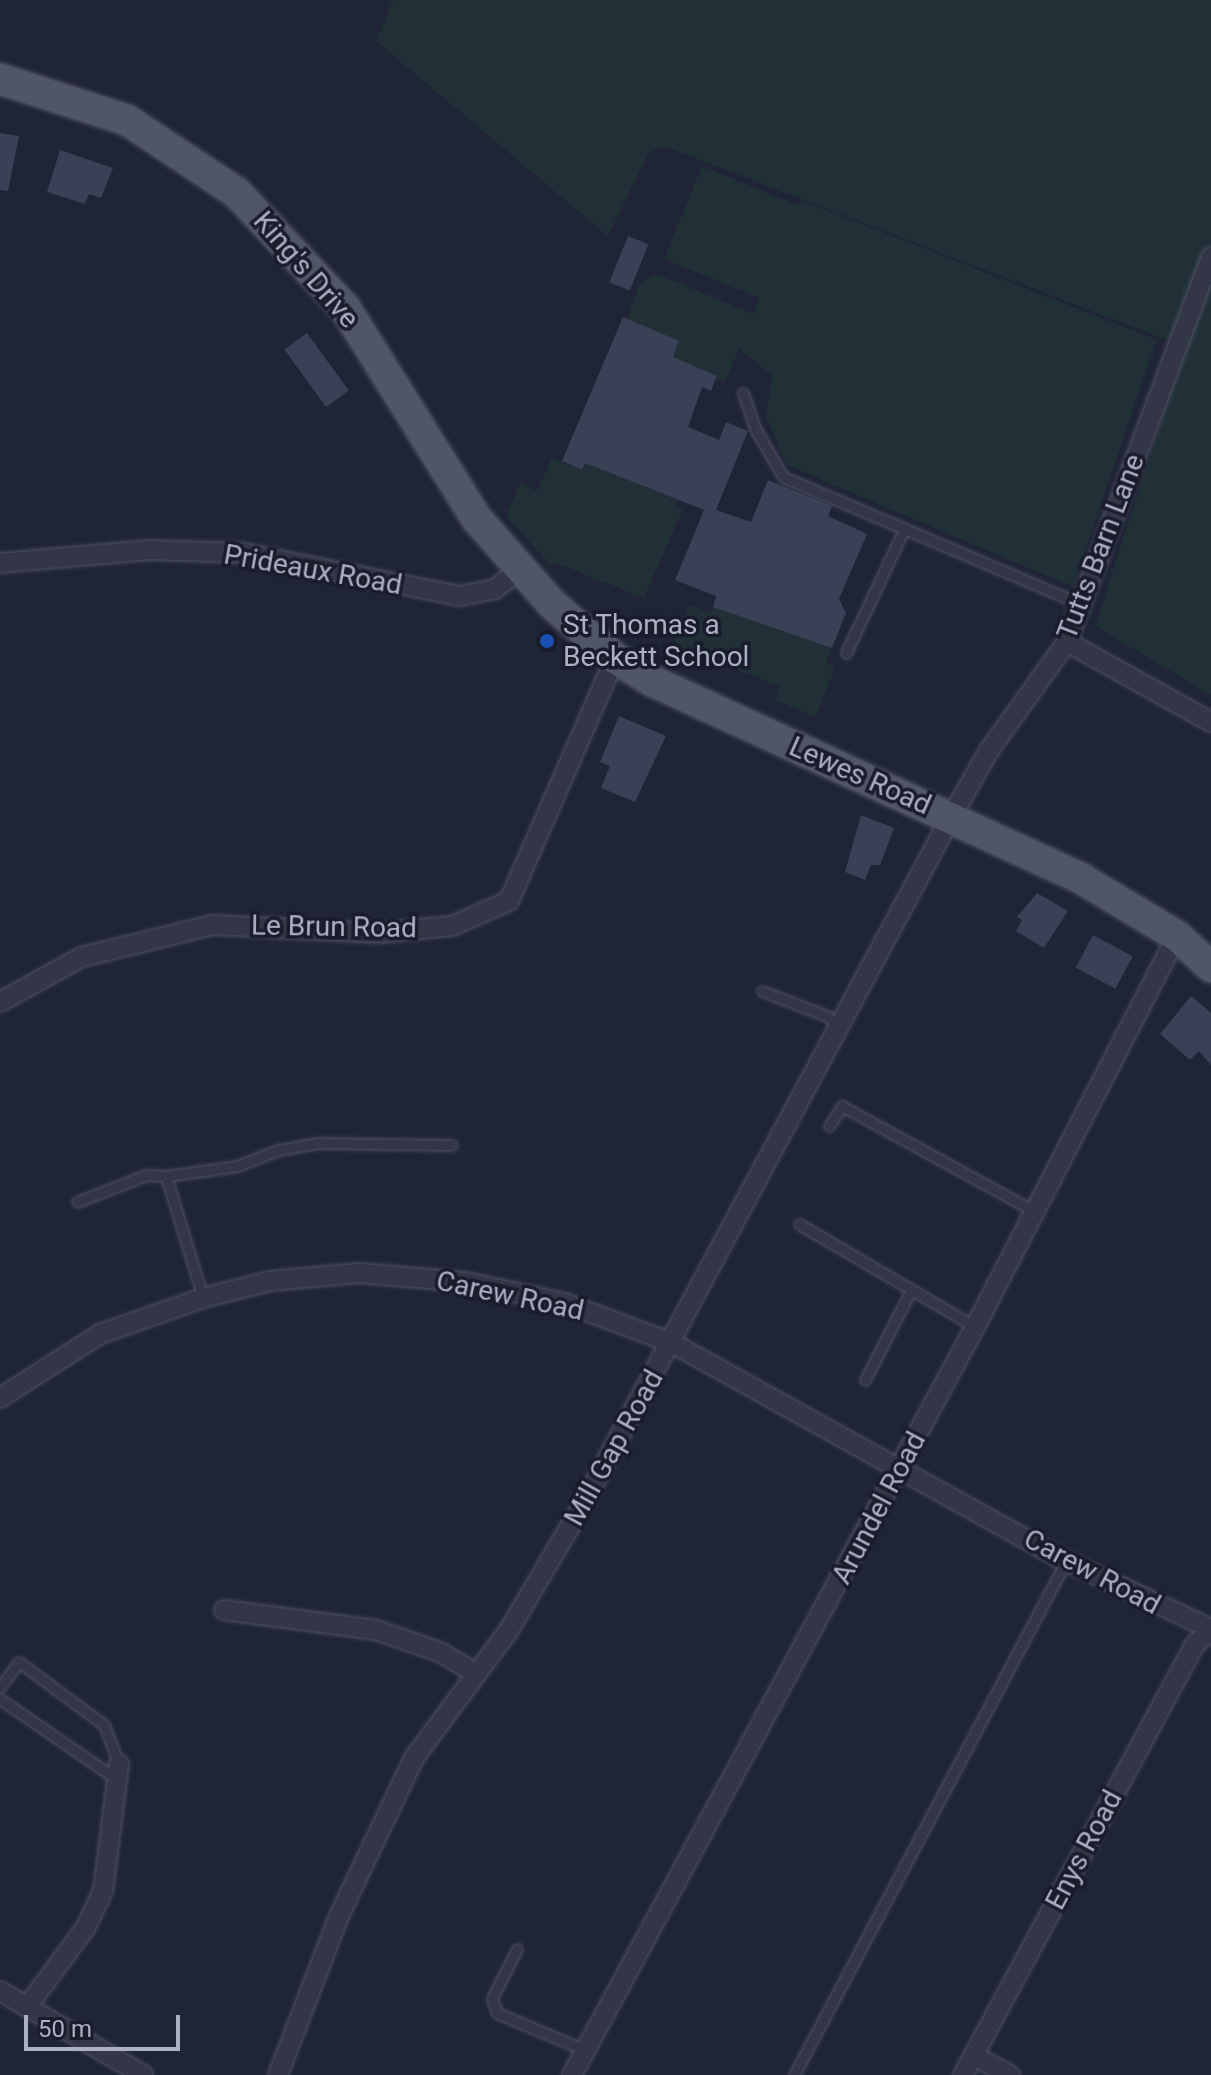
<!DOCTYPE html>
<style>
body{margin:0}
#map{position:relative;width:1211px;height:2075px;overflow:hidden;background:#1f2436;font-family:Roboto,sans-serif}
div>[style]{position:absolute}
.green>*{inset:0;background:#213037}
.building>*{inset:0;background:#3a4157;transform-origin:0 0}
.roads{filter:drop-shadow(0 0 2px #4d5162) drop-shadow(0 0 2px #4d5162)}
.service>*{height:9px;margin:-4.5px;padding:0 4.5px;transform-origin:4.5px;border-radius:4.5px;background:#323647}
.minor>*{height:18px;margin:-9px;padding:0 9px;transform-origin:9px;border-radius:9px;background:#323647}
.primary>*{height:30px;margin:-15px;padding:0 15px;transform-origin:15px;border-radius:15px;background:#505567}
.dots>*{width:22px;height:22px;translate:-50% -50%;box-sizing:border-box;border:4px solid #181c2b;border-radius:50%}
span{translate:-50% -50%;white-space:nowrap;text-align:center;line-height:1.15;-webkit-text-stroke:7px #181c2b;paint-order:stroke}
.street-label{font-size:28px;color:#acb0c4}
.poi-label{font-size:28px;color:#acb0c4}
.left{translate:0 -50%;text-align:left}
.scale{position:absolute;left:24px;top:2015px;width:156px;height:36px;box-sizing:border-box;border:4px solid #acb0c4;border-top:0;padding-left:10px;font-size:24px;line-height:28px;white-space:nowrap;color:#acb0c4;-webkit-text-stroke:6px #181c2b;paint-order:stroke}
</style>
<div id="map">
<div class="green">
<div style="clip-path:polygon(393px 0,1211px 0,1211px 695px,1095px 626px,1185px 347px,664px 146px,649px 152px,608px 236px,376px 41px)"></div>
<div style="clip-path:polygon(702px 166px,797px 205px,801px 200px,1157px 340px,1073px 587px,787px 465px,766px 417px,772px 375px,739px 349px,725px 382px,715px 379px,673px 357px,679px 341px,627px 319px,640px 283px,657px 274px,753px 314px,759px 298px,664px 259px)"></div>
<div style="clip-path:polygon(552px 457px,581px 470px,585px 463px,678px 500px,676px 506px,683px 509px,644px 598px,554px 562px,551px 566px,506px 516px,520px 483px,537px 491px)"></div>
<div style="clip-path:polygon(689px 605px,710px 613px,713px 607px,832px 648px,826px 663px,836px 667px,815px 717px,775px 700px,780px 686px,673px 646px)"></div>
</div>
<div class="building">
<div style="clip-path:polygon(0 133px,19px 136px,8px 191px,0 190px)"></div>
<div style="clip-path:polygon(60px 150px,113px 168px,101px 198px,89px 194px,85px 204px,47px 192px)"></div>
<div style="left:628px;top:236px;width:22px;height:50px;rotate:22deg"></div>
<div style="clip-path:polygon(623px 317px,679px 341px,673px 357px,717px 376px,711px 391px,702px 387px,688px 427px,719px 440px,726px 422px,748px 431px,716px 510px,751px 522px,768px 480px,832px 506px,828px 516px,867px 534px,839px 599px,846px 613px,832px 648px,713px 607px,716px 596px,675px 580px,704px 510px,585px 463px,582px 470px,562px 461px)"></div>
<div style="left:307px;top:333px;width:71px;height:28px;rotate:54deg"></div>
<div style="clip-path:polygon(619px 716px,666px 736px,635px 802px,601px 788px,610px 766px,600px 762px)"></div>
<div style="clip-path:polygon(861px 815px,894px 828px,880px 865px,871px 865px,865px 880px,845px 872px)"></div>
<div style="clip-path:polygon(1037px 893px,1068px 911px,1044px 948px,1016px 931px,1022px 920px,1017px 917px)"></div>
<div style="left:1093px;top:935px;width:45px;height:37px;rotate:28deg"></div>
<div style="clip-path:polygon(1191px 996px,1211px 1013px,1211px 1065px,1199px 1051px,1190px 1060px,1160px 1034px)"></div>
</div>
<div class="roads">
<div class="service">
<div style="left:743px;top:393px;width:39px;rotate:71deg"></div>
<div style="left:756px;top:430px;width:54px;rotate:60.1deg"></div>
<div style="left:783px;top:477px;width:324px;rotate:23.1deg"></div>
<div style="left:846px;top:653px;width:137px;rotate:-64.9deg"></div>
<div style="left:762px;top:991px;width:70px;rotate:21deg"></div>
<div style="left:827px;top:1016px;width:18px;rotate:38deg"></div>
<div style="left:829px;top:1126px;width:24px;rotate:-57deg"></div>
<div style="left:842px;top:1106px;width:217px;rotate:28.7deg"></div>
<div style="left:166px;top:1176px;width:72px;rotate:-8deg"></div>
<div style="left:237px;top:1166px;width:44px;rotate:-21.3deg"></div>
<div style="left:278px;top:1150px;width:41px;rotate:-9.9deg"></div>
<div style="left:318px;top:1143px;width:134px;rotate:0.9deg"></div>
<div style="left:77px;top:1202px;width:74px;rotate:-21.4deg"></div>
<div style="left:146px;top:1175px;width:20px;rotate:3deg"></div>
<div style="left:166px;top:1176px;width:127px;rotate:73.1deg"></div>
<div style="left:799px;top:1224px;width:204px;rotate:30.3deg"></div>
<div style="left:865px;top:1380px;width:101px;rotate:-62.9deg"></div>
<div style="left:0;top:1687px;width:31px;rotate:-53deg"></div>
<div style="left:19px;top:1662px;width:106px;rotate:36.5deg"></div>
<div style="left:104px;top:1725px;width:42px;rotate:69deg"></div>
<div style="left:0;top:1699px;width:143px;rotate:34.5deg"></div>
<div style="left:517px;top:1949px;width:55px;rotate:117deg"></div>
<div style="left:492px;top:1998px;width:16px;rotate:72deg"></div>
<div style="left:497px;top:2013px;width:95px;rotate:22.8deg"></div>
<div style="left:794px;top:2075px;width:582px;rotate:-62.11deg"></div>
</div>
<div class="minor">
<div style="left:0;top:563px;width:150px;rotate:-5deg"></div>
<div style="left:149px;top:550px;width:95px;rotate:1.8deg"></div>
<div style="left:244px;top:553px;width:220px;rotate:11.3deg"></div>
<div style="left:460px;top:596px;width:36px;rotate:-11deg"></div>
<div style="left:495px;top:589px;width:33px;rotate:-38deg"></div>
<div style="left:1067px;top:642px;width:165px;rotate:29.1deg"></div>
<div style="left:0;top:1002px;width:94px;rotate:-28.8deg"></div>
<div style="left:82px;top:957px;width:134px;rotate:-13.8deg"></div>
<div style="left:212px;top:925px;width:168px;rotate:2.7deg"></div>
<div style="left:380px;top:933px;width:72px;rotate:-5.6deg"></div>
<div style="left:452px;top:926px;width:62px;rotate:-23.7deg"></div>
<div style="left:509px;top:901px;width:265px;rotate:-66.4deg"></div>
<div style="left:0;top:1398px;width:119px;rotate:-32.6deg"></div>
<div style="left:100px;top:1334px;width:109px;rotate:-19.3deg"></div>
<div style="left:203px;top:1298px;width:69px;rotate:-14.2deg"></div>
<div style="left:270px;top:1281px;width:89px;rotate:-5.1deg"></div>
<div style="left:359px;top:1273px;width:107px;rotate:4.8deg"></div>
<div style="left:466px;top:1282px;width:101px;rotate:12deg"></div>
<div style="left:565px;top:1303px;width:114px;rotate:20.5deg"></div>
<div style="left:672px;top:1343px;width:450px;rotate:29deg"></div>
<div style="left:1066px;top:1561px;width:160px;rotate:25.1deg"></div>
<div style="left:224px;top:1610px;width:153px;rotate:7.5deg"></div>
<div style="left:376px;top:1630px;width:68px;rotate:19deg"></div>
<div style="left:440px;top:1652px;width:43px;rotate:30.7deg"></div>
<div style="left:0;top:1991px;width:166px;rotate:30.4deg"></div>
<div style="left:27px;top:2007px;width:99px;rotate:-53.6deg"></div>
<div style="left:86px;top:1927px;width:40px;rotate:-65deg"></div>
<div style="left:103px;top:1891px;width:128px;rotate:-82.8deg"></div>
<div style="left:974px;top:2056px;width:41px;rotate:27.8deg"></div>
<div style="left:278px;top:2075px;width:170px;rotate:-69deg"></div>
<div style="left:339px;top:1916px;width:175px;rotate:-64.6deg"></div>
<div style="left:414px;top:1758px;width:159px;rotate:-53.4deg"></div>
<div style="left:509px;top:1630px;width:142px;rotate:-59.5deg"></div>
<div style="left:581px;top:1508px;width:784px;rotate:-61.83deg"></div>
<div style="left:951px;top:817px;width:78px;rotate:-60.2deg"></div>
<div style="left:990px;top:749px;width:132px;rotate:-54.3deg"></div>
<div style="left:1067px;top:642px;width:411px;rotate:-69.5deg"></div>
<div style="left:572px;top:2075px;width:850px;rotate:-61.69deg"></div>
<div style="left:975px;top:1327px;width:440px;rotate:-62.7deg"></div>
<div style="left:963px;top:2075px;width:489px;rotate:-61.7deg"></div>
<div style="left:1195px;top:1644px;width:21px;rotate:-39deg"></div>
</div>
<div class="primary">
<div style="left:0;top:79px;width:133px;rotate:17.9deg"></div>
<div style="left:127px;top:120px;width:132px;rotate:33.6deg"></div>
<div style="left:237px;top:193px;width:158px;rotate:46.8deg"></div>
<div style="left:345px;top:308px;width:248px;rotate:58deg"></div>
<div style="left:476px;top:518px;width:116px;rotate:48.5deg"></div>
<div style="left:553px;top:605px;width:82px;rotate:40.5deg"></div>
<div style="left:615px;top:658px;width:44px;rotate:31.9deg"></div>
<div style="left:652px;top:681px;width:473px;rotate:24.7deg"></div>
<div style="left:1082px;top:879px;width:111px;rotate:31deg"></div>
<div style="left:1177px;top:936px;width:46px;rotate:42.4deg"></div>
</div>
</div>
<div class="dots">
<div style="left:547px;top:641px;background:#1a4fb4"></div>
</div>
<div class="street-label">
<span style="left:306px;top:270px;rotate:49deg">King's Drive</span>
<span style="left:1101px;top:547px;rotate:-69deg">Tutts Barn Lane</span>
<span style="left:313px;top:570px;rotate:10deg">Prideaux Road</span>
<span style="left:860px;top:776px;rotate:24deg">Lewes Road</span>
<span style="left:334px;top:927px;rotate:1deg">Le Brun Road</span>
<span style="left:510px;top:1296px;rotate:12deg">Carew Road</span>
<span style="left:614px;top:1448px;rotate:-61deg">Mill Gap Road</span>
<span style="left:879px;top:1508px;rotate:-62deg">Arundel Road</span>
<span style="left:1092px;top:1572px;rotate:28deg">Carew Road</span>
<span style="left:1084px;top:1850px;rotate:-62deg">Enys Road</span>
</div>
<div class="poi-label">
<span class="left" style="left:563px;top:641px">St Thomas a<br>Beckett School</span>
</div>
<div class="scale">50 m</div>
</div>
